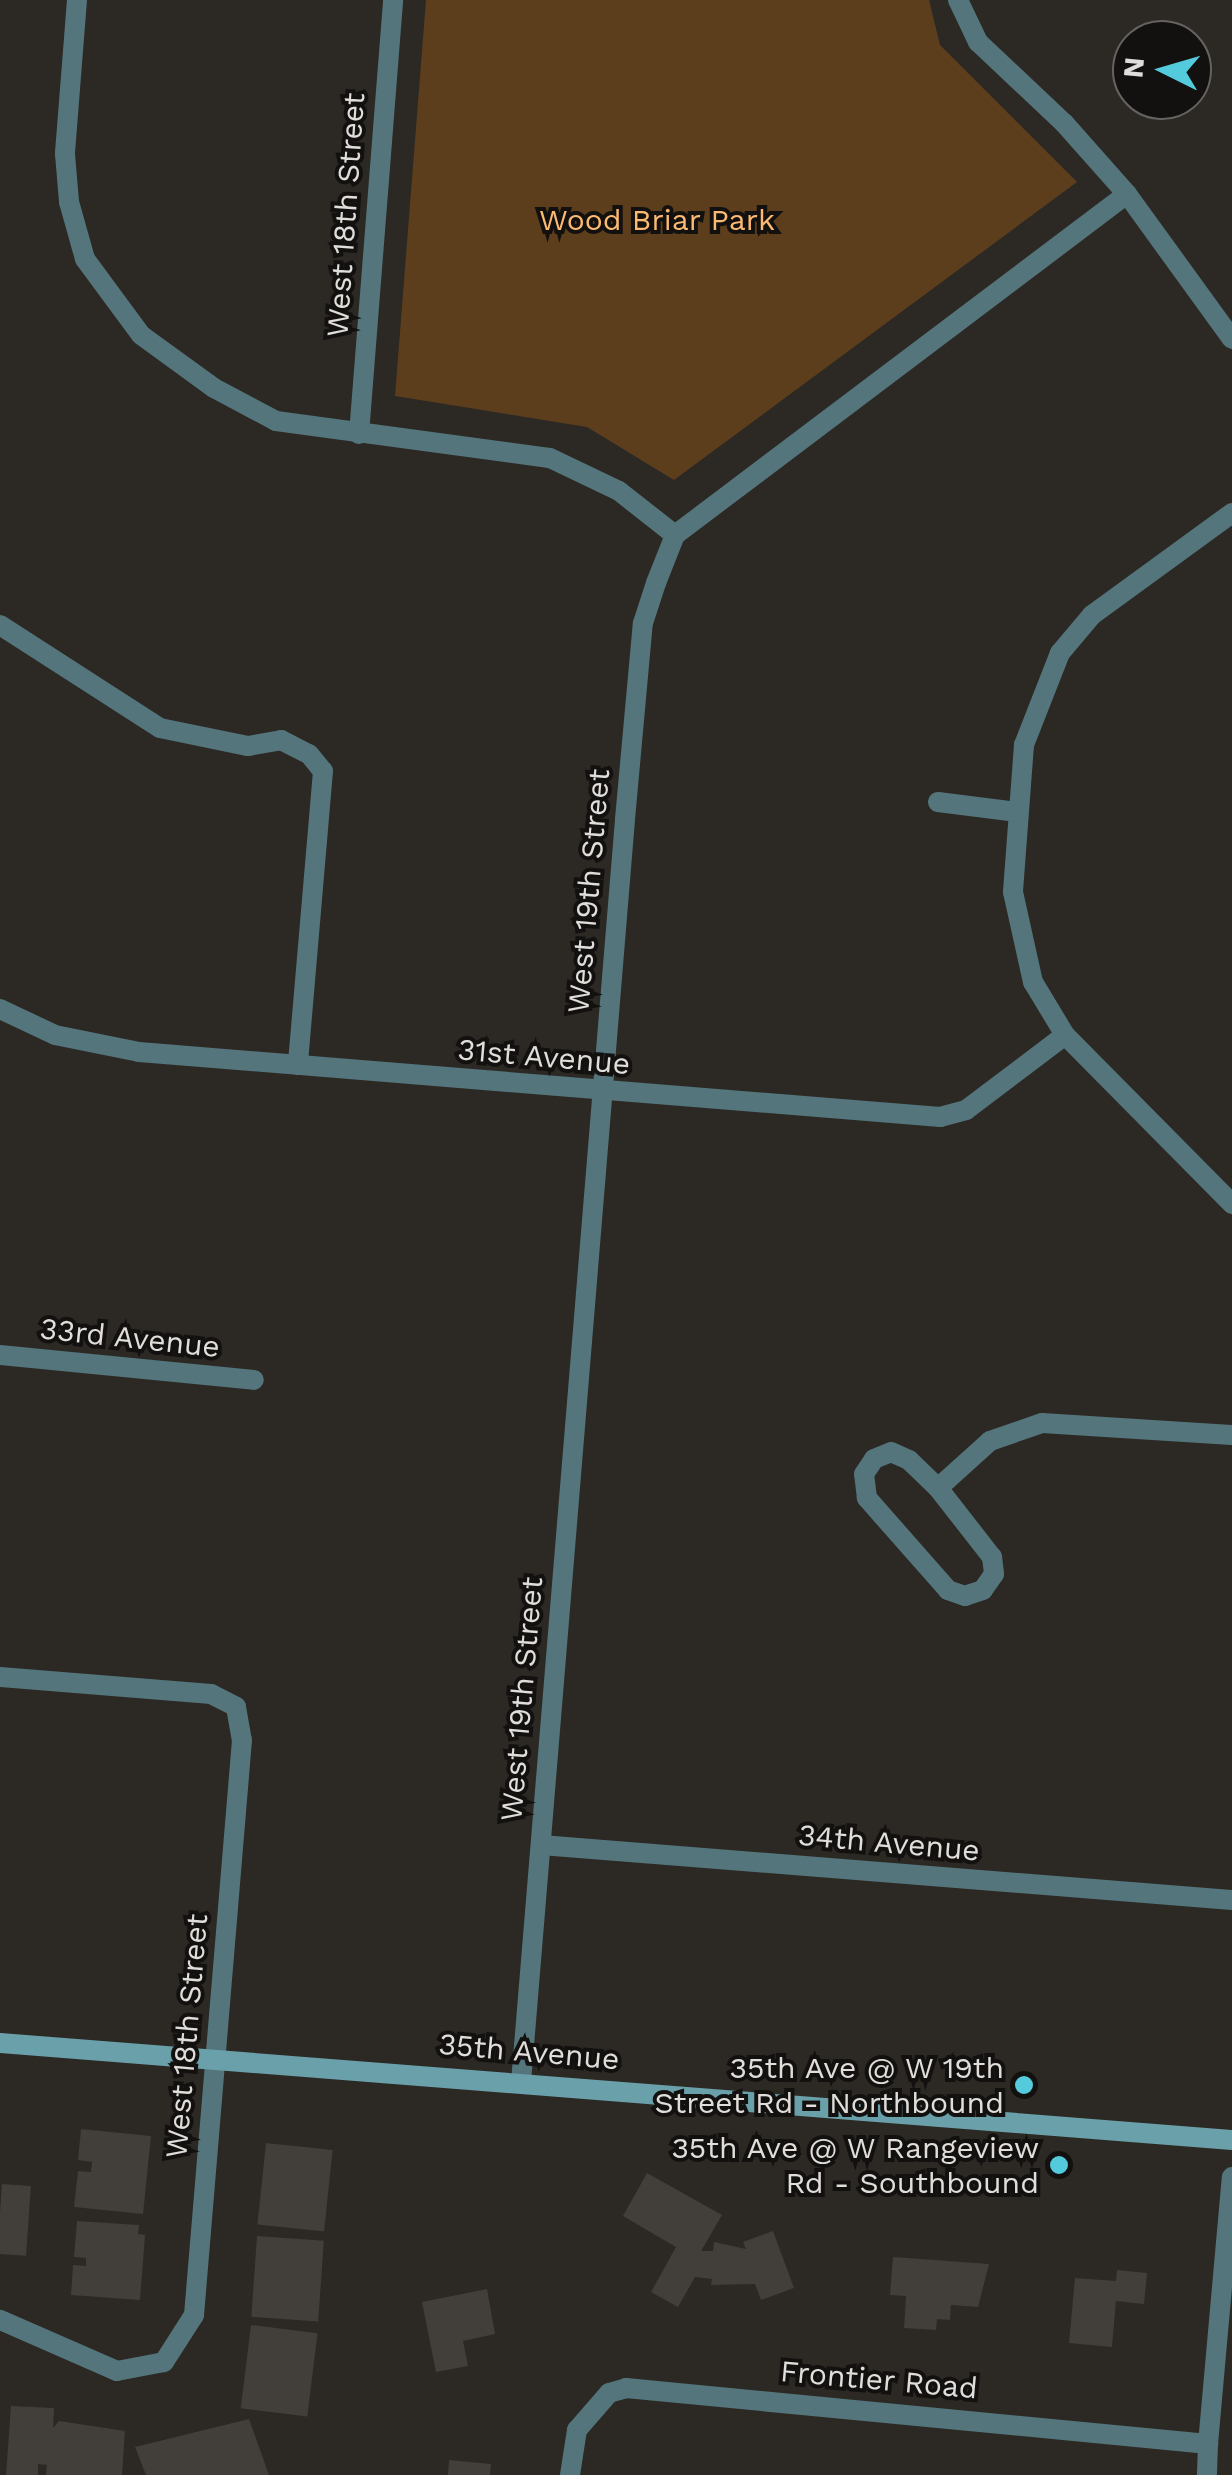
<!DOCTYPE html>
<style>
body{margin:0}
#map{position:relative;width:1232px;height:2475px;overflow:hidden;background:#2c2824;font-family:"Work Sans",sans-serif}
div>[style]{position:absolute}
.green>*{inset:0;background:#5d3e1c}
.building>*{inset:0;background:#423e39;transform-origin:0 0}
.minor>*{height:20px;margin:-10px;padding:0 10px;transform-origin:10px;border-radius:10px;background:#53757b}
.secondary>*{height:20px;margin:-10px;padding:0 10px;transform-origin:10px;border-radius:10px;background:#69a0aa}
.dots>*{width:28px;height:28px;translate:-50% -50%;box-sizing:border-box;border:5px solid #13110f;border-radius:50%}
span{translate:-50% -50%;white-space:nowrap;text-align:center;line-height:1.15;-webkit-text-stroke:8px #13110f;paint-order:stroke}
.street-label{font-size:30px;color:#e0ddda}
.park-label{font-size:30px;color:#fbb972}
.poi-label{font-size:30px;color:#e0ddda}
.right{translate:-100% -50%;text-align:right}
.north{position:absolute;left:1112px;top:20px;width:100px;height:100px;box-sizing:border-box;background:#13110f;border:2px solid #656360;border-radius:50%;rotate:275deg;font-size:28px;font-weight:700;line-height:40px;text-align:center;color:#e0ddda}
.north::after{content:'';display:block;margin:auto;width:35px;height:45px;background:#54cadd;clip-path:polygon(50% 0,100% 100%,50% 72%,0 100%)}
</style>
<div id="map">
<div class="green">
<div style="clip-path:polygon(426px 0,929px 0,940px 45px,1077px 182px,674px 480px,587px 427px,395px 396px)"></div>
</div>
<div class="building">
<div style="clip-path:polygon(81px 2129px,151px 2136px,143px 2214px,74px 2207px,78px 2171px,91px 2172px,92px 2162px,78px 2160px)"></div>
<div style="left:266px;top:2143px;width:67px;height:82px;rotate:6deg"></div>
<div style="clip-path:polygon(647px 2173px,722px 2215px,701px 2251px,713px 2251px,714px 2242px,746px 2249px,743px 2242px,773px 2231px,794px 2288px,761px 2300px,755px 2284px,711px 2285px,712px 2279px,695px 2277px,678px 2307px,651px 2292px,676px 2247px,623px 2216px)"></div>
<div style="left:2px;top:2184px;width:29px;height:70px;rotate:4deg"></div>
<div style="clip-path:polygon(77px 2221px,139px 2225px,138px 2234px,145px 2235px,140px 2300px,71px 2295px,73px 2265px,86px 2266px,86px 2258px,74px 2257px)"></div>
<div style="left:257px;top:2236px;width:67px;height:81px;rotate:4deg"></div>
<div style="clip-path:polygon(893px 2257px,989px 2264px,978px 2307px,951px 2305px,950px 2320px,937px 2319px,936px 2330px,904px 2328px,906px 2296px,890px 2295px)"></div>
<div style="clip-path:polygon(1117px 2270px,1147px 2273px,1144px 2304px,1116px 2301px,1112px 2347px,1069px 2343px,1075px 2278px,1116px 2281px)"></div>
<div style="clip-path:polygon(487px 2289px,495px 2334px,463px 2341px,468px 2366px,436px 2372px,422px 2302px)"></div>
<div style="left:251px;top:2325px;width:67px;height:84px;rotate:7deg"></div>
<div style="clip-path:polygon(11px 2406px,54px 2408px,53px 2428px,59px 2421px,125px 2431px,122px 2475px,46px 2475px,47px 2465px,38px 2464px,38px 2475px,6px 2475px)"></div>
<div style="clip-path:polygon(249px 2419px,269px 2475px,146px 2475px,135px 2447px)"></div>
<div style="clip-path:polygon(449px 2460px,491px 2464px,490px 2475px,448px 2475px)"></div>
</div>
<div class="minor">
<div style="left:77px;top:0;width:154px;rotate:94.5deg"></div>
<div style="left:65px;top:154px;width:48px;rotate:85.2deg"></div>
<div style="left:69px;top:202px;width:59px;rotate:74.3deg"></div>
<div style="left:85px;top:259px;width:94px;rotate:53.6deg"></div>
<div style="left:141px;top:335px;width:90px;rotate:36deg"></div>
<div style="left:214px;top:388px;width:70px;rotate:28deg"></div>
<div style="left:276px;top:421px;width:276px;rotate:7.7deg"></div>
<div style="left:550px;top:458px;width:76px;rotate:25.6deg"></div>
<div style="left:619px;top:491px;width:71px;rotate:38.2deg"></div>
<div style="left:958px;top:0;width:47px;rotate:64.5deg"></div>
<div style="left:978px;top:42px;width:118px;rotate:43.3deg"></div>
<div style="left:1064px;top:123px;width:95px;rotate:48.4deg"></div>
<div style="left:1127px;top:194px;width:179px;rotate:54.1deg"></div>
<div style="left:359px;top:434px;width:435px;rotate:-85.5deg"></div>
<div style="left:1232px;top:513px;width:173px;rotate:143.9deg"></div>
<div style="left:1092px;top:615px;width:50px;rotate:130.1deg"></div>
<div style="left:1060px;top:653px;width:99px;rotate:111.4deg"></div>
<div style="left:1024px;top:745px;width:147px;rotate:94.3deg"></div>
<div style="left:1013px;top:892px;width:92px;rotate:77.5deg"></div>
<div style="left:1033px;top:982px;width:62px;rotate:58.9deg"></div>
<div style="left:1065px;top:1035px;width:238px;rotate:45.3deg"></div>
<div style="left:0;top:625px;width:190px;rotate:32.8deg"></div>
<div style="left:160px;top:728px;width:90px;rotate:11.6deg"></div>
<div style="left:248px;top:746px;width:34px;rotate:-10deg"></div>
<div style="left:281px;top:740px;width:31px;rotate:27deg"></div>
<div style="left:309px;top:754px;width:22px;rotate:51deg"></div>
<div style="left:323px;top:771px;width:295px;rotate:94.9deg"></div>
<div style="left:938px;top:802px;width:80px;rotate:7.2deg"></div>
<div style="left:0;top:1009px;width:61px;rotate:25.3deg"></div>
<div style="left:55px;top:1035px;width:86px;rotate:11.4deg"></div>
<div style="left:139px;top:1052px;width:804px;rotate:4.64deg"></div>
<div style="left:940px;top:1117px;width:27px;rotate:-15deg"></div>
<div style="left:966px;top:1110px;width:124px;rotate:-37.1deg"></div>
<div style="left:0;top:1355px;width:255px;rotate:5.6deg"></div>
<div style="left:891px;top:1452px;width:20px;rotate:24deg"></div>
<div style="left:909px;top:1460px;width:40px;rotate:44deg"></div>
<div style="left:938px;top:1488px;width:88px;rotate:52deg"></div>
<div style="left:992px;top:1557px;width:17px;rotate:83deg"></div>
<div style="left:994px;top:1574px;width:19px;rotate:125deg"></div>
<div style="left:983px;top:1590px;width:19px;rotate:162deg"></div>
<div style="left:965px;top:1596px;width:18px;rotate:-161deg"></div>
<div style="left:948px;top:1590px;width:123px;rotate:-131.4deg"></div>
<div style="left:867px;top:1498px;width:24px;rotate:-97deg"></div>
<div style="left:864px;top:1474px;width:18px;rotate:-56deg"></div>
<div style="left:874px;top:1459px;width:18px;rotate:-22deg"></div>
<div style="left:938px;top:1488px;width:70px;rotate:-42.1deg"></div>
<div style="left:990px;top:1441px;width:55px;rotate:-19.1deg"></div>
<div style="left:1042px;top:1423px;width:190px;rotate:3.6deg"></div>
<div style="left:0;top:1677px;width:212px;rotate:4.6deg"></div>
<div style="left:211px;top:1694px;width:28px;rotate:27deg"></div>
<div style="left:236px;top:1707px;width:34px;rotate:80deg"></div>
<div style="left:242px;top:1740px;width:577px;rotate:94.77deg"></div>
<div style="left:194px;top:2315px;width:56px;rotate:122.6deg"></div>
<div style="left:164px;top:2362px;width:48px;rotate:169.2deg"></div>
<div style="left:117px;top:2371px;width:128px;rotate:-156.4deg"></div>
<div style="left:541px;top:1845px;width:693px;rotate:4.55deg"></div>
<div style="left:521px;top:2082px;width:1267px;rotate:-85.29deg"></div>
<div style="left:625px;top:819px;width:197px;rotate:-84.8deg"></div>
<div style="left:643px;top:623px;width:42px;rotate:-72deg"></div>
<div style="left:656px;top:583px;width:52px;rotate:-68.4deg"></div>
<div style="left:675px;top:535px;width:566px;rotate:-37.03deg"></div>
<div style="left:1208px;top:2444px;width:268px;rotate:-84.9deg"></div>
<div style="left:570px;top:2475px;width:46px;rotate:-81.2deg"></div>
<div style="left:577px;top:2430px;width:49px;rotate:-49.1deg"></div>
<div style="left:609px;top:2393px;width:18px;rotate:-16deg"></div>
<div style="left:626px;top:2388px;width:585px;rotate:5.5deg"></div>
<div style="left:1208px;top:2444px;width:31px;rotate:92deg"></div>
</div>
<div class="secondary">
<div style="left:0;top:2043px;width:1236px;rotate:4.5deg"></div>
</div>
<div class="dots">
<div style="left:1024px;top:2085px;background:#54cadd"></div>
<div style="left:1059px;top:2165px;background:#54cadd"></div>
</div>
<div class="street-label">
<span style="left:346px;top:215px;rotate:-86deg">West 18th Street</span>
<span style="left:589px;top:891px;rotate:-85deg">West 19th Street</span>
<span style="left:544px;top:1057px;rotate:5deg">31st Avenue</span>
<span style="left:130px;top:1338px;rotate:6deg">33rd Avenue</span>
<span style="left:522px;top:1699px;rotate:-85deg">West 19th Street</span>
<span style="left:889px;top:1843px;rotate:5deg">34th Avenue</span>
<span style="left:187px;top:2036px;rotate:-85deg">West 18th Street</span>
<span style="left:529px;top:2052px;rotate:5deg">35th Avenue</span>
<span style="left:879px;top:2380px;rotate:5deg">Frontier Road</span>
</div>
<div class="park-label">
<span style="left:657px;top:220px">Wood Briar Park</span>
</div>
<div class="poi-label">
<span class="right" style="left:1004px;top:2085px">35th Ave @ W 19th<br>Street Rd - Northbound</span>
<span class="right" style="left:1039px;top:2165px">35th Ave @ W Rangeview<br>Rd - Southbound</span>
</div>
<div class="north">N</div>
</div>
